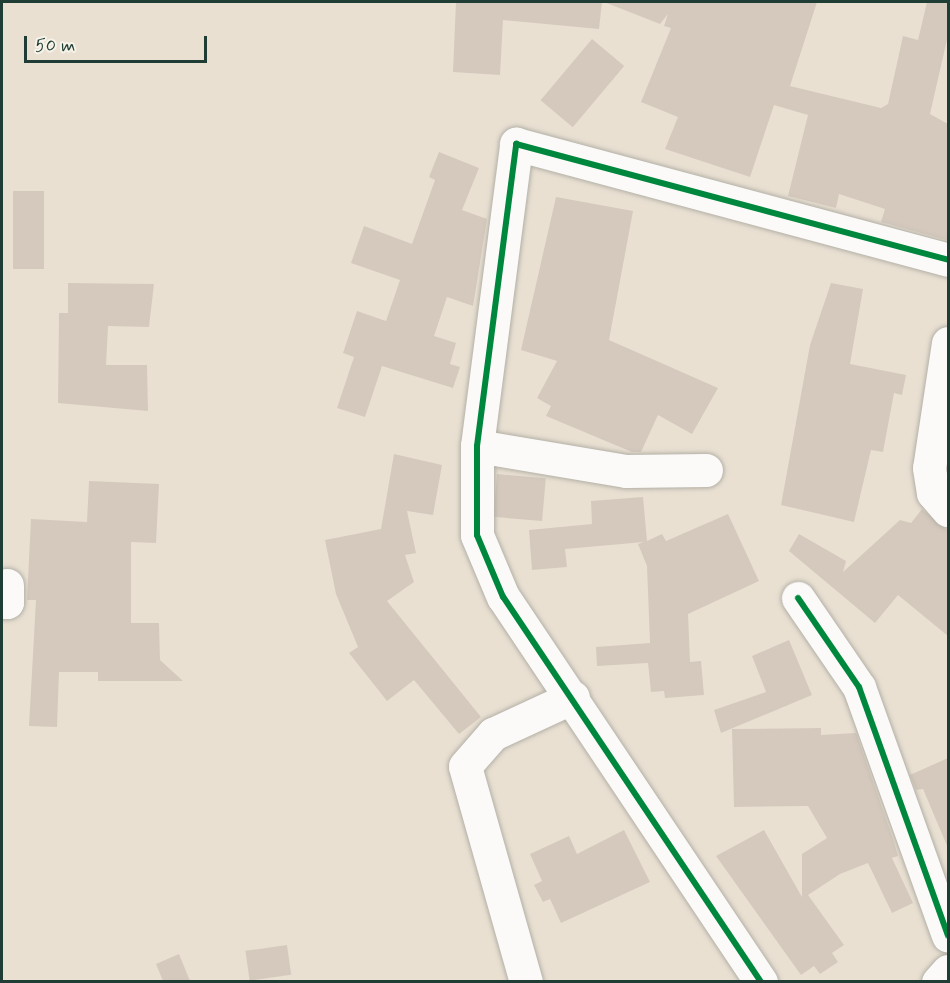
<!DOCTYPE html>
<style>
body{margin:0}
#map{position:relative;width:950px;height:983px;overflow:hidden;background:#e9e0d2;font-family:Mynerve,sans-serif}
div>[style]{position:absolute}
.building>*{inset:0;background:#d5c9bd;transform-origin:0 0}
.roads{filter:drop-shadow(0 0 2px #b3b0a7) drop-shadow(0 0 2px #b3b0a7)}
.minor>*{height:33px;margin:-16.5px;padding:0 16.5px;transform-origin:16.5px;border-radius:16.5px;background:#fcfaf8}
.cycleway>*{height:6px;margin:-3px;padding:0 3px;transform-origin:3px;border-radius:3px;background:#00873e}
span{translate:-50% -50%;white-space:nowrap;text-align:center;line-height:1.15;-webkit-text-stroke:5px #f7f3e8;paint-order:stroke}
.frame{position:absolute;inset:0;border:3px solid #1f3d34;pointer-events:none}
.scale{position:absolute;left:24px;top:36px;width:183px;height:27px;box-sizing:border-box;border:3px solid #1f3d34;border-top:0;padding-left:8px;font-size:18px;line-height:21px;white-space:nowrap;color:#1f3d34;-webkit-text-stroke:4px #f7f3e8;paint-order:stroke}
</style>
<div id="map">
<div class="building">
<div style="clip-path:polygon(456px 2px,602px 2px,599px 29px,503px 20px,500px 75px,453px 72px)"></div>
<div style="clip-path:polygon(604px 2px,817px 2px,790px 86px,881px 108px,888px 104px,903px 36px,918px 40px,927px 2px,948px 2px,948px 35px,930px 114px,948px 124px,947px 240px,881px 222px,885px 209px,839px 194px,836px 208px,788px 196px,808px 115px,774px 105px,750px 177px,665px 149px,678px 117px,641px 102px,671px 28px,664px 26px,668px 14px,660px 24px)"></div>
<div style="left:592px;top:39px;width:42px;height:80px;rotate:40deg"></div>
<div style="clip-path:polygon(439px 152px,479px 168px,462px 210px,487px 219px,473px 306px,447px 297px,434px 336px,456px 343px,450px 364px,460px 367px,453px 388px,382px 366px,365px 417px,337px 408px,354px 357px,343px 353px,357px 311px,386px 321px,400px 280px,351px 263px,364px 226px,412px 244px,435px 180px,429px 177px)"></div>
<div style="left:13px;top:191px;width:31px;height:78px"></div>
<div style="clip-path:polygon(556px 197px,633px 211px,609px 340px,718px 388px,692px 434px,658px 415px,641px 452px,632px 452px,546px 416px,551px 406px,537px 398px,557px 361px,521px 350px)"></div>
<div style="clip-path:polygon(68px 283px,154px 284px,149px 327px,108px 326px,106px 365px,147px 365px,148px 411px,58px 403px,59px 313px,68px 313px)"></div>
<div style="clip-path:polygon(831px 283px,863px 289px,850px 364px,906px 375px,902px 395px,894px 393px,883px 452px,871px 450px,854px 522px,781px 505px,810px 345px)"></div>
<div style="clip-path:polygon(394px 454px,442px 465px,433px 515px,407px 511px,416px 553px,405px 555px,414px 582px,387px 601px,481px 717px,459px 734px,414px 680px,387px 701px,349px 653px,358px 647px,336px 594px,325px 540px,381px 529px)"></div>
<div style="left:497px;top:474px;width:49px;height:43px;rotate:5deg"></div>
<div style="clip-path:polygon(89px 481px,159px 484px,156px 543px,131px 542px,131px 623px,159px 623px,160px 660px,183px 681px,98px 681px,98px 672px,59px 672px,57px 727px,29px 726px,36px 600px,27px 600px,31px 519px,87px 522px)"></div>
<div style="clip-path:polygon(643px 497px,647px 541px,662px 534px,666px 541px,728px 514px,759px 581px,688px 614px,690px 662px,701px 661px,704px 695px,665px 698px,664px 691px,651px 692px,648px 663px,597px 666px,596px 647px,650px 643px,647px 566px,638px 544px,644px 542px,565px 549px,567px 567px,532px 570px,529px 530px,592px 524px,591px 501px)"></div>
<div style="clip-path:polygon(922px 509px,948px 531px,948px 636px,898px 595px,875px 623px,789px 551px,799px 534px,846px 561px,843px 572px,900px 520px,911px 523px)"></div>
<div style="clip-path:polygon(789px 640px,812px 695px,721px 733px,714px 710px,766px 692px,752px 656px)"></div>
<div style="clip-path:polygon(821px 728px,821px 735px,856px 733px,893px 839px,898px 856px,892px 858px,913px 903px,892px 913px,868px 863px,840px 874px,808px 895px,844px 945px,832px 953px,838px 962px,820px 974px,814px 966px,801px 975px,716px 856px,764px 830px,802px 897px,802px 854px,827px 838px,808px 806px,734px 807px,732px 729px)"></div>
<div style="clip-path:polygon(948px 758px,948px 848px,923px 789px,916px 790px,910px 775px)"></div>
<div style="clip-path:polygon(624px 830px,650px 882px,561px 923px,550px 899px,543px 902px,534px 885px,542px 881px,530px 854px,569px 836px,577px 854px)"></div>
<div style="left:287px;top:945px;width:30px;height:42px;rotate:82deg"></div>
<div style="clip-path:polygon(179px 954px,190px 981px,163px 981px,156px 964px)"></div>
</div>
<div class="roads">
<div class="minor">
<div style="left:948px;top:343px;width:126px;rotate:98.6deg"></div>
<div style="left:929px;top:468px;width:25px;rotate:81deg"></div>
<div style="left:933px;top:493px;width:23px;rotate:49deg"></div>
<div style="left:477px;top:446px;width:151px;rotate:9.5deg"></div>
<div style="left:626px;top:471px;width:80px;rotate:-0.7deg"></div>
<div style="left:798px;top:598px;width:108px;rotate:55.6deg"></div>
<div style="left:859px;top:687px;width:264px;rotate:70.3deg"></div>
<div style="left:2px;top:602px;width:5px"></div>
<div style="left:7px;top:602px;width:17px;rotate:-90deg"></div>
<div style="left:526px;top:982px;width:224px;rotate:-105.8deg"></div>
<div style="left:465px;top:766px;width:43px;rotate:-48.8deg"></div>
<div style="left:493px;top:734px;width:88px;rotate:-24.8deg"></div>
<div style="left:761px;top:982px;width:463px;rotate:-123.8deg"></div>
<div style="left:503px;top:597px;width:67px;rotate:-112.8deg"></div>
<div style="left:477px;top:535px;width:89px;rotate:-90deg"></div>
<div style="left:477px;top:446px;width:305px;rotate:-82.6deg"></div>
<div style="left:516px;top:144px;width:447px;rotate:15deg"></div>
<div style="left:938px;top:982px;width:15px;rotate:-48deg"></div>
</div>
</div>
<div class="cycleway">
<div style="left:798px;top:598px;width:108px;rotate:55.6deg"></div>
<div style="left:859px;top:687px;width:264px;rotate:70.3deg"></div>
<div style="left:761px;top:982px;width:463px;rotate:-123.8deg"></div>
<div style="left:503px;top:597px;width:67px;rotate:-112.8deg"></div>
<div style="left:477px;top:535px;width:89px;rotate:-90deg"></div>
<div style="left:477px;top:446px;width:305px;rotate:-82.6deg"></div>
<div style="left:516px;top:144px;width:447px;rotate:15deg"></div>
</div>
<div class="frame"></div>
<div class="scale">50 m</div>
</div>
